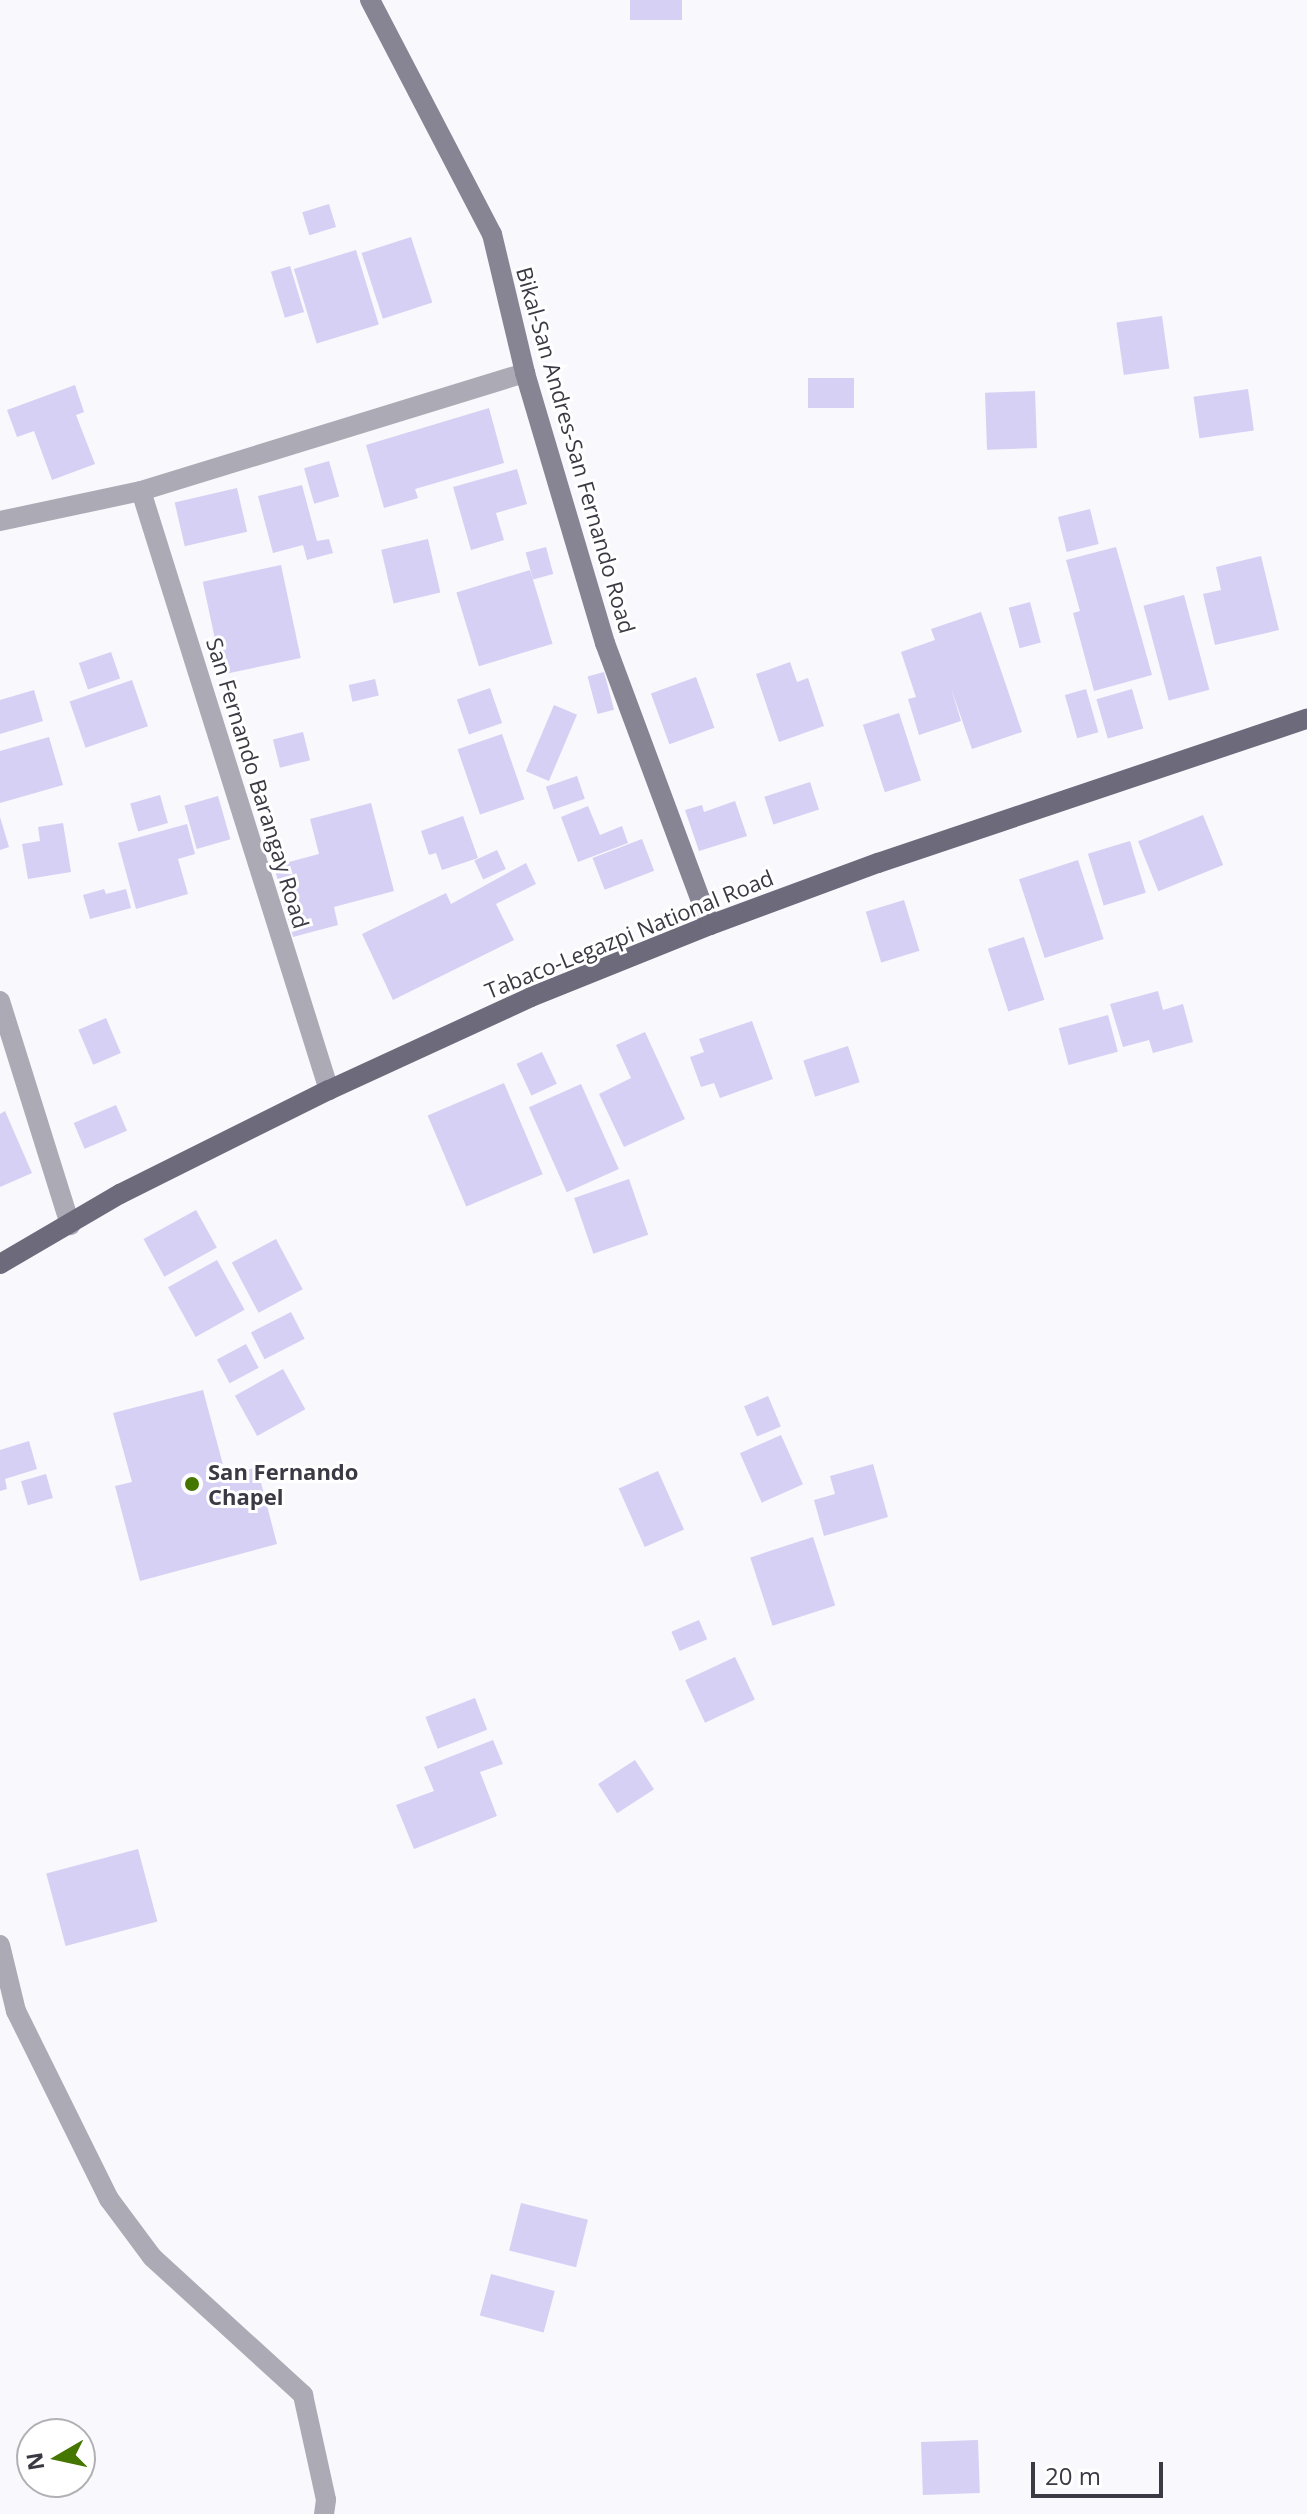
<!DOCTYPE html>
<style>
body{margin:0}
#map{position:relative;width:1307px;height:2514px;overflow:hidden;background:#f8f8fd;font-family:"Open Sans",sans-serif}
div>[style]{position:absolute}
.building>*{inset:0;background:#d6d0f4;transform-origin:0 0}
.street>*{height:20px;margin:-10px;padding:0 10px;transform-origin:10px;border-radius:10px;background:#acaab5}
.secondary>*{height:20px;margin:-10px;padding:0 10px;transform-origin:10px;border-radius:10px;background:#878594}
.primary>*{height:20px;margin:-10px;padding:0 10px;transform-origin:10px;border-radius:10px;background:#6d6a7c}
.dots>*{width:22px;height:22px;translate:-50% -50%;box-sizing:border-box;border:4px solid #fff;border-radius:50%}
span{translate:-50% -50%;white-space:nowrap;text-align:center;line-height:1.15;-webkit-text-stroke:6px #fff;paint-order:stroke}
.street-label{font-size:22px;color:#3b3943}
.poi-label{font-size:22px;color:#3b3943;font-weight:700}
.left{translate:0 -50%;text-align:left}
.north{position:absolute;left:16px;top:2418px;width:80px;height:80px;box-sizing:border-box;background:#fff;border:2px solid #b1b0b4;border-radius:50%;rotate:261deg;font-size:22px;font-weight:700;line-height:32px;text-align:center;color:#3b3943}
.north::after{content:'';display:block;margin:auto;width:28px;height:36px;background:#457700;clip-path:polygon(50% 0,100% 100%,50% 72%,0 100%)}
.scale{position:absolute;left:1031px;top:2462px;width:132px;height:36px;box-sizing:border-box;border:4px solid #3b3943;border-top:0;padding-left:10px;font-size:24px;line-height:28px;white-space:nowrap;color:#3b3943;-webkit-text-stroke:6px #fff;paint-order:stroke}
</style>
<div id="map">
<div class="building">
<div style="left:630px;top:0;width:52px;height:20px"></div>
<div style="left:329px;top:204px;width:24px;height:28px;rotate:73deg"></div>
<div style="left:411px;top:237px;width:69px;height:52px;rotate:72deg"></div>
<div style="left:356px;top:250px;width:78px;height:65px;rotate:73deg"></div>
<div style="left:290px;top:266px;width:48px;height:20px;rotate:73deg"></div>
<div style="left:1162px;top:316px;width:53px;height:46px;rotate:82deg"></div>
<div style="left:808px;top:378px;width:46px;height:30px"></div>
<div style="clip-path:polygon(75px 385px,84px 412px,76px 415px,95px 464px,52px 480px,34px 431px,17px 437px,7px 410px)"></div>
<div style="left:1248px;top:389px;width:42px;height:55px;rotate:82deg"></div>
<div style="left:1035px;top:391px;width:57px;height:50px;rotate:88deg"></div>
<div style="clip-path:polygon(489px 408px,504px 463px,415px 489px,418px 498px,384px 508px,366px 445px)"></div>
<div style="left:329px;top:461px;width:37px;height:26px;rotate:74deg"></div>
<div style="clip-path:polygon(517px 469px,527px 504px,496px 513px,504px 540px,471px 550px,453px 487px)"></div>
<div style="clip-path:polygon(302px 485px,317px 541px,329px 539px,333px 553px,307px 560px,303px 545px,273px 553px,258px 496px)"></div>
<div style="left:237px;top:488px;width:45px;height:64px;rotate:77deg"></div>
<div style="left:1090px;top:509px;width:36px;height:33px;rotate:76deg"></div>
<div style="left:428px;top:539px;width:55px;height:48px;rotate:77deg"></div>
<div style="left:546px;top:547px;width:28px;height:21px;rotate:75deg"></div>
<div style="clip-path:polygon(1116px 547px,1152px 675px,1094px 691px,1073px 613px,1080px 611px,1066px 560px)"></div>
<div style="clip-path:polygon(1261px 556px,1279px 630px,1215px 645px,1203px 594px,1221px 590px,1216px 567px)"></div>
<div style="left:281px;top:565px;width:95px;height:80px;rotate:78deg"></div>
<div style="left:530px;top:570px;width:77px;height:77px;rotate:73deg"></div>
<div style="left:1184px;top:595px;width:98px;height:42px;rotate:75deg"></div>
<div style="left:1030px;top:602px;width:42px;height:22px;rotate:75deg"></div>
<div style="clip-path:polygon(981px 612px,1022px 732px,972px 749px,951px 688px,961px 721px,919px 735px,908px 699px,916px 697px,901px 652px,935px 640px,931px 629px)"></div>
<div style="left:111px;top:652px;width:28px;height:34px;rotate:71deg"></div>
<div style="clip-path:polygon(790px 662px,797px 682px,808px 678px,824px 726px,779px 742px,756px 674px)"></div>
<div style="left:604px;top:672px;width:39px;height:17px;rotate:75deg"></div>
<div style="left:696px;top:677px;width:54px;height:48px;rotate:70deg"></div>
<div style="left:375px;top:679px;width:17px;height:27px;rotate:77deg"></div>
<div style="left:132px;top:680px;width:49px;height:66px;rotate:71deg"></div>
<div style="left:490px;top:688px;width:37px;height:35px;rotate:71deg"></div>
<div style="left:1086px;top:689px;width:45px;height:22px;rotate:74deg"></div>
<div style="left:1132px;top:689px;width:41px;height:37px;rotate:74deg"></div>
<div style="clip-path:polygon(34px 690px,43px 721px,0 734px,0 700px)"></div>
<div style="left:554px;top:705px;width:25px;height:72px;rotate:23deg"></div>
<div style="left:899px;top:713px;width:71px;height:38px;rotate:72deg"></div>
<div style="left:303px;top:732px;width:29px;height:31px;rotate:76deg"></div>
<div style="left:502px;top:734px;width:69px;height:47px;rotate:71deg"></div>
<div style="clip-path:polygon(49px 737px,63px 785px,0 803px,0 751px)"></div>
<div style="left:577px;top:776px;width:24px;height:33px;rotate:71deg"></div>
<div style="left:810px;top:782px;width:29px;height:48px;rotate:72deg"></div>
<div style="left:160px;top:795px;width:29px;height:31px;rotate:74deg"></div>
<div style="left:218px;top:796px;width:45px;height:35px;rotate:74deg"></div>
<div style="clip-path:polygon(735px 801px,747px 836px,699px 851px,685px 810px,702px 805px,704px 812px)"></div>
<div style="clip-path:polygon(371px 803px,394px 891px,334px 907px,338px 925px,293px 937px,274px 866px,319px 854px,310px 819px)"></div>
<div style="clip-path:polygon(588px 806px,600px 835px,622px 826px,628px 843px,578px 862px,561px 817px)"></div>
<div style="left:1203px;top:815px;width:54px;height:70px;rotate:68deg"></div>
<div style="clip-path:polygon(463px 816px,478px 858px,442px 870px,436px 853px,429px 855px,421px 831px)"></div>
<div style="clip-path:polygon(0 817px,9px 847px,0 850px)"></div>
<div style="clip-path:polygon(63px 823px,71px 872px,28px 879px,22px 844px,40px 841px,38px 827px)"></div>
<div style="clip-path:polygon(187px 824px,195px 854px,178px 859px,188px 894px,136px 909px,118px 843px)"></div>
<div style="left:642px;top:839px;width:34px;height:53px;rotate:69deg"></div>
<div style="left:1130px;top:841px;width:54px;height:44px;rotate:73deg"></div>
<div style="left:497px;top:850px;width:21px;height:25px;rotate:65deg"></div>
<div style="left:1078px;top:860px;width:83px;height:62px;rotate:72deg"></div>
<div style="clip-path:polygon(526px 863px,536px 884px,496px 904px,514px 940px,393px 1000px,362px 934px,446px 893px,451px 904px)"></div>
<div style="clip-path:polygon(104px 889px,106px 894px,126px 889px,131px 908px,90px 919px,83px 895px)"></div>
<div style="left:904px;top:900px;width:53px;height:40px;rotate:73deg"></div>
<div style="left:1024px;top:937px;width:66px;height:38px;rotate:72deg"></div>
<div style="clip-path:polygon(1158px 991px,1163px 1010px,1183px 1004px,1193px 1042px,1153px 1053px,1149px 1040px,1123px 1047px,1110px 1004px)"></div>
<div style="left:1108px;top:1015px;width:38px;height:51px;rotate:75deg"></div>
<div style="left:106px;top:1018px;width:38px;height:30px;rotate:67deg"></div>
<div style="clip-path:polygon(752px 1021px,773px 1079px,720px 1098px,714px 1083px,701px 1087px,690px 1057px,704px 1052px,699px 1039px)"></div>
<div style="clip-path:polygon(645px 1032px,685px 1119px,624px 1147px,599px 1094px,631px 1078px,616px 1045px)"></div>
<div style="left:848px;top:1046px;width:38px;height:47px;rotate:72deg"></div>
<div style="left:542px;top:1052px;width:35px;height:28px;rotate:65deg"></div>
<div style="left:504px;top:1083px;width:99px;height:83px;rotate:67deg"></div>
<div style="left:581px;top:1084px;width:93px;height:57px;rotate:66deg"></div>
<div style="left:116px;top:1105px;width:28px;height:46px;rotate:67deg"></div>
<div style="clip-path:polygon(5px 1111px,32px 1173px,0 1187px,0 1114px)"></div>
<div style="left:629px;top:1179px;width:59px;height:58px;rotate:71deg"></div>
<div style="left:196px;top:1210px;width:43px;height:60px;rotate:61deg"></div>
<div style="left:276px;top:1239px;width:57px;height:50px;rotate:62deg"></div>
<div style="left:217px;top:1260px;width:57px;height:56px;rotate:61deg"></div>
<div style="left:291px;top:1312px;width:30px;height:45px;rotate:63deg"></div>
<div style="left:246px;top:1344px;width:27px;height:33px;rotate:62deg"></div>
<div style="left:283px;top:1369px;width:46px;height:55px;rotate:61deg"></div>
<div style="clip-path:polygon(203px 1390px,226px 1476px,257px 1467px,277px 1544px,140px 1581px,115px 1486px,132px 1482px,113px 1413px)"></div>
<div style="left:768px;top:1396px;width:33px;height:26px;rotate:67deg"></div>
<div style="left:781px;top:1435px;width:54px;height:45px;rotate:66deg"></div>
<div style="clip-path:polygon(29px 1441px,37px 1469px,5px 1479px,7px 1489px,0 1491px,0 1450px)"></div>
<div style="clip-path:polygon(873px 1464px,888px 1517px,824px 1536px,814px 1500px,835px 1494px,830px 1476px)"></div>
<div style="left:658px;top:1471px;width:64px;height:43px;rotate:66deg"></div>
<div style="left:46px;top:1474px;width:25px;height:26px;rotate:74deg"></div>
<div style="left:813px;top:1537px;width:72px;height:66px;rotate:72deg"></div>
<div style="left:699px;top:1620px;width:21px;height:30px;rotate:67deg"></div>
<div style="left:735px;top:1657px;width:47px;height:55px;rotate:65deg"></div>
<div style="left:475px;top:1698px;width:34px;height:53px;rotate:69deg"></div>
<div style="clip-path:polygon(493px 1740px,503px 1764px,480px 1772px,497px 1816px,414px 1849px,396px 1805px,434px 1791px,424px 1767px)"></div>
<div style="left:635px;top:1760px;width:35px;height:44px;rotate:57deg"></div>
<div style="left:138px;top:1849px;width:75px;height:95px;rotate:75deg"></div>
<div style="left:521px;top:2203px;width:69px;height:49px;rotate:14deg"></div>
<div style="left:491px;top:2274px;width:66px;height:43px;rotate:15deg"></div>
<div style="left:978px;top:2440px;width:53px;height:57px;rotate:88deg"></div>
</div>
<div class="street">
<div style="left:141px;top:491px;width:628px;rotate:72.58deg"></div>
<div style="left:0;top:521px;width:144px;rotate:-12deg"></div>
<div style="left:141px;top:491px;width:402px;rotate:-17.1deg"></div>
<div style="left:0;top:1001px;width:235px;rotate:72.6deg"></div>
<div style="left:0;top:1945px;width:68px;rotate:76.4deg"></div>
<div style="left:16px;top:2011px;width:210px;rotate:63.7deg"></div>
<div style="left:109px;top:2199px;width:72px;rotate:53.4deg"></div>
<div style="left:152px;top:2257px;width:205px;rotate:42.4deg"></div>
<div style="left:303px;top:2395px;width:107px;rotate:77.6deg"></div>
<div style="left:326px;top:2500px;width:14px;rotate:98deg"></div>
</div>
<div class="secondary">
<div style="left:370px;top:0;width:264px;rotate:62.5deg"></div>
<div style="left:492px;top:234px;width:143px;rotate:76.6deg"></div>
<div style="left:525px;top:373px;width:282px;rotate:73.5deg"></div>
<div style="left:605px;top:643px;width:301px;rotate:69.6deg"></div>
</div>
<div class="primary">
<div style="left:0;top:1264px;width:139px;rotate:-30.3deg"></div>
<div style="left:120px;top:1194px;width:233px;rotate:-26.5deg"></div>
<div style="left:329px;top:1090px;width:222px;rotate:-24.7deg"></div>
<div style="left:531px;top:997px;width:193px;rotate:-21.9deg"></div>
<div style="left:710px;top:925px;width:179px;rotate:-20.3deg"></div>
<div style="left:878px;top:863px;width:453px;rotate:-18.6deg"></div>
</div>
<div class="dots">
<div style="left:192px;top:1484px;background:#457700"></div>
</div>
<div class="street-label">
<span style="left:576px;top:450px;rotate:74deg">Bikal-San Andres-San Fernando Road</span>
<span style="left:258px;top:783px;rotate:73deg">San Fernando Barangay Road</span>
<span style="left:629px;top:934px;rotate:-22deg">Tabaco-Legazpi National Road</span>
</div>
<div class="poi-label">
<span class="left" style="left:208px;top:1484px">San Fernando<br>Chapel</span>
</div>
<div class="north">N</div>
<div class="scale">20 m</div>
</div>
